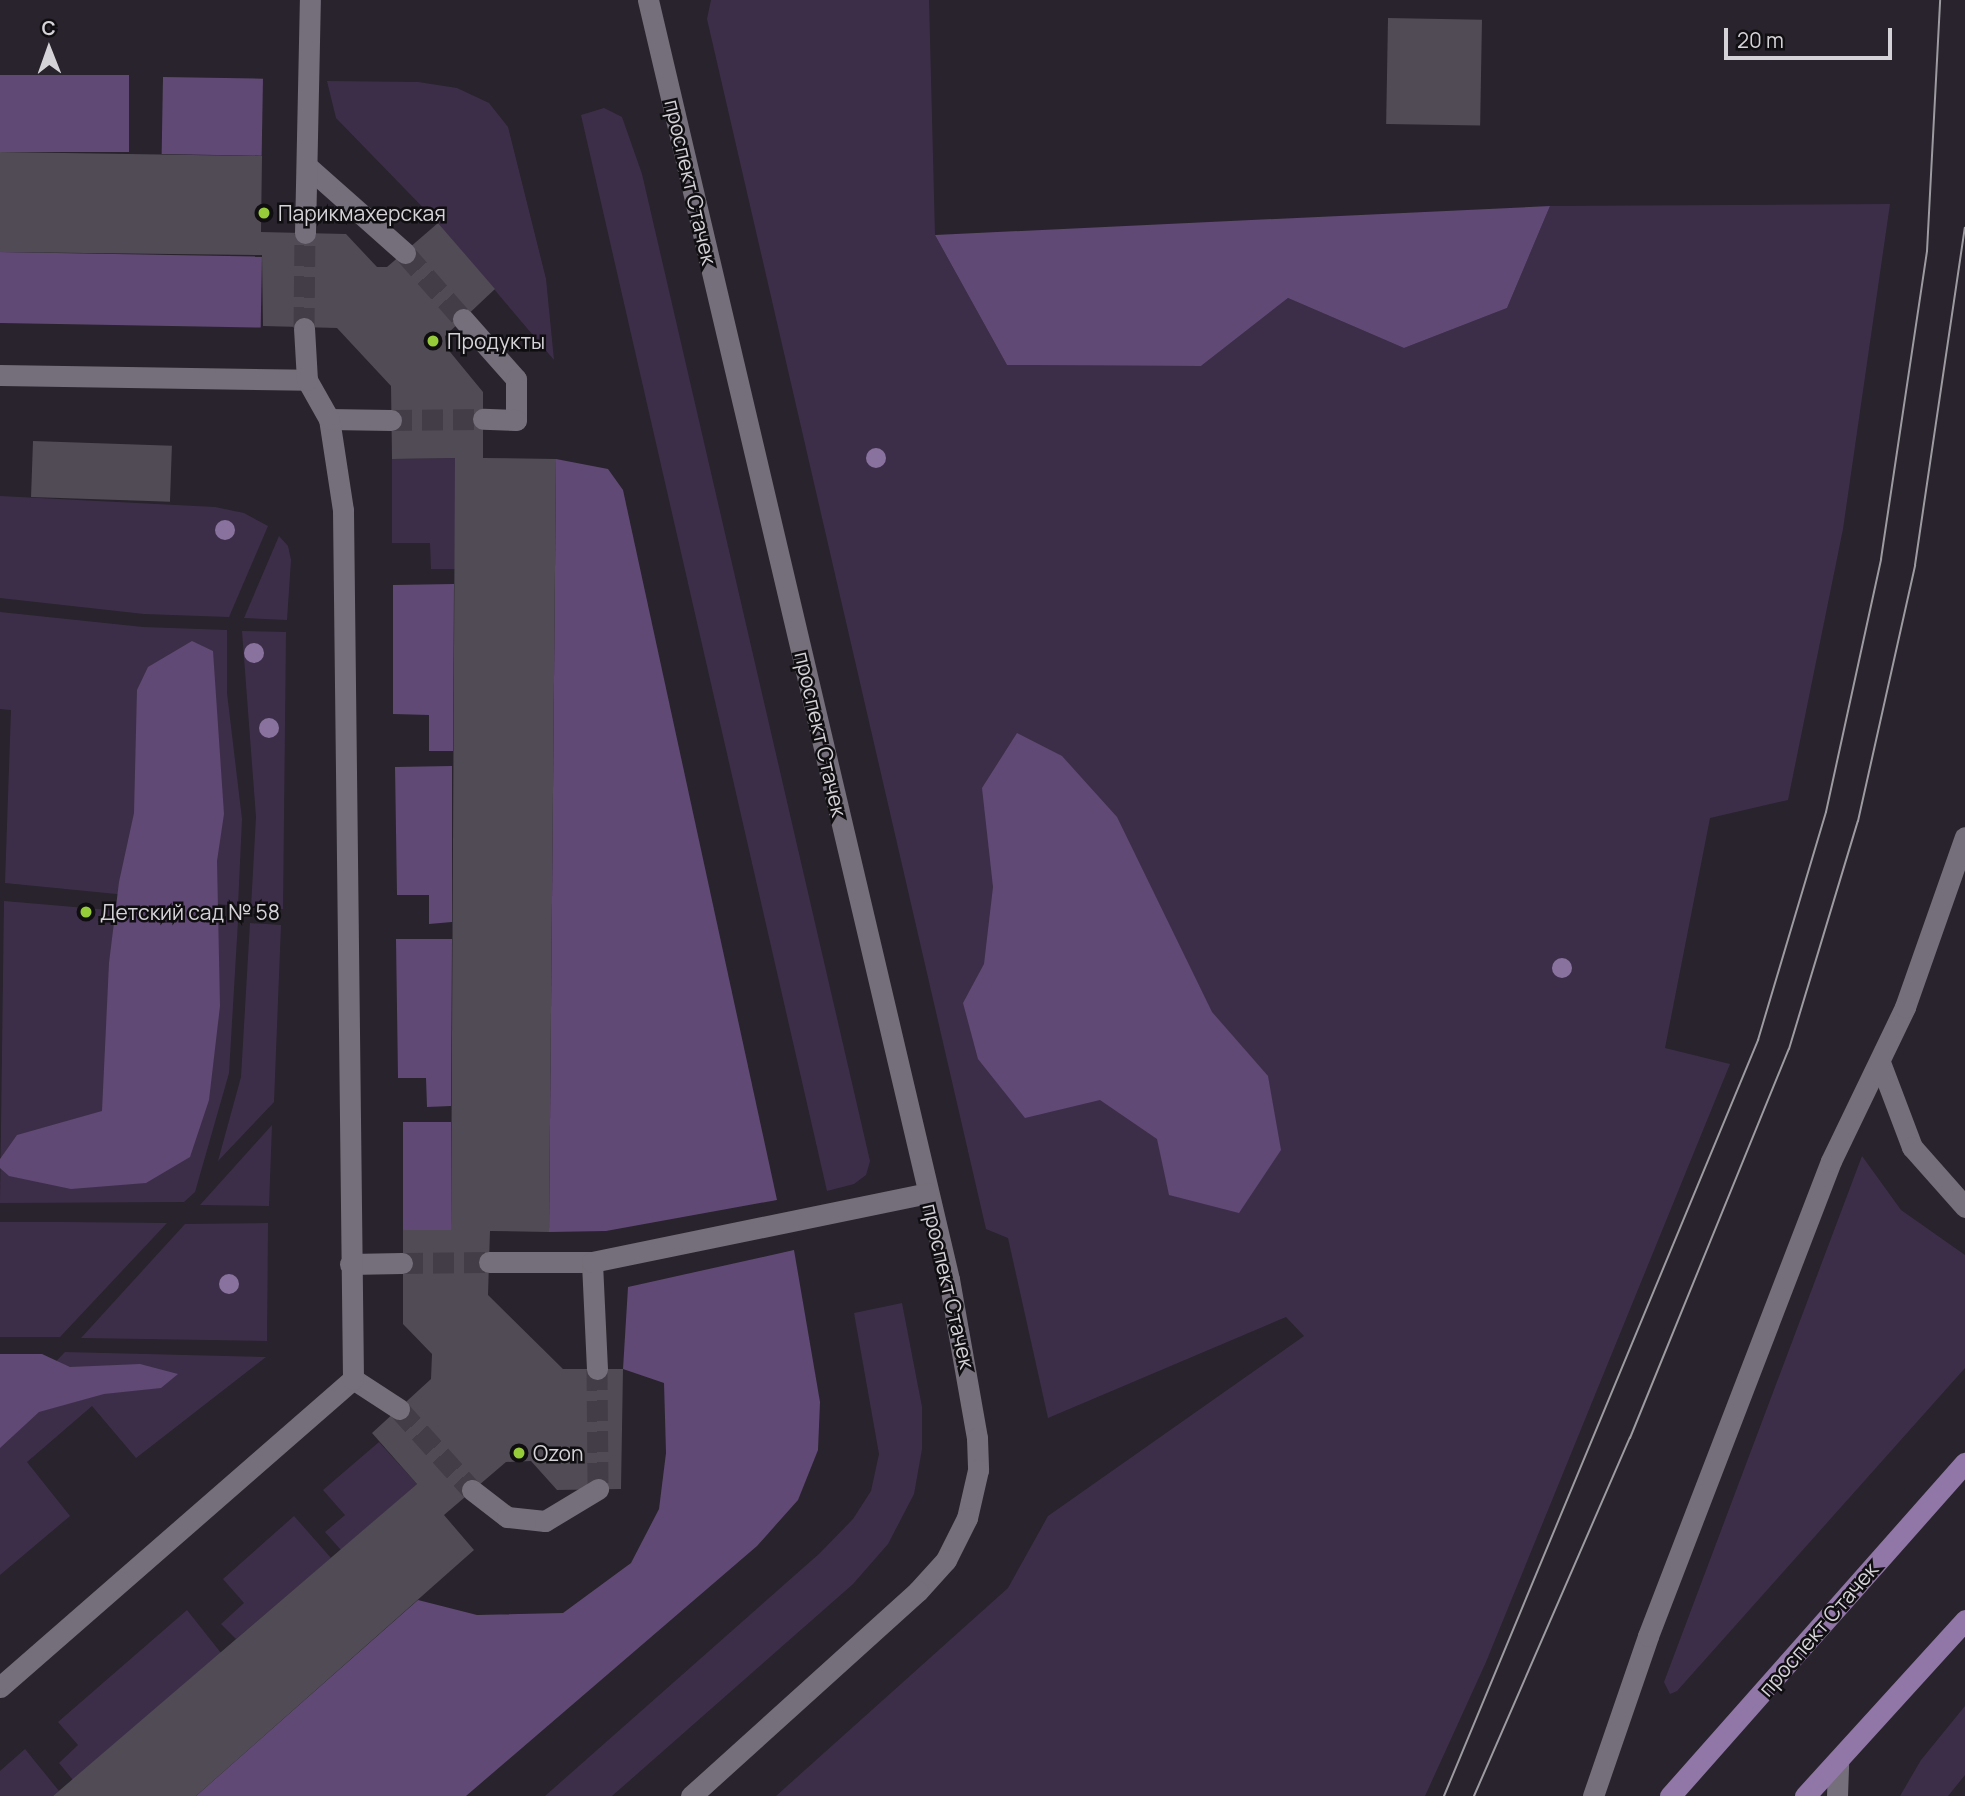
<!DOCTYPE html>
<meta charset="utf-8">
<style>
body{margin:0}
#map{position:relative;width:1965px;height:1796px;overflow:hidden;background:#28232c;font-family:Manrope,sans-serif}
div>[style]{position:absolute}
.green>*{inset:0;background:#3c2e48}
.forest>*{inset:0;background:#604974;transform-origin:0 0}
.building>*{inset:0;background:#504b55;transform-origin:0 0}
.minor-tunnel>*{height:21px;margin-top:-10.5px;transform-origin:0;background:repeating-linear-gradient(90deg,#423d46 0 21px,transparent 0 31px)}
.minor>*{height:21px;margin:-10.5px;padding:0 10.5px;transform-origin:10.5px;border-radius:10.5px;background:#746f7a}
.major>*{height:21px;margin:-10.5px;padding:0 10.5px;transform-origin:10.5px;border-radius:10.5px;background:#9177a7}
.tram>*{height:2px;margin:-1px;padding:0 1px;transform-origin:1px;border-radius:1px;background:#9d9aa1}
.trees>*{width:20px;height:20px;margin:-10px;border-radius:50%;background:#89739e}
.dots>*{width:19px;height:19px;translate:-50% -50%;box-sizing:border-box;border:4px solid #100e11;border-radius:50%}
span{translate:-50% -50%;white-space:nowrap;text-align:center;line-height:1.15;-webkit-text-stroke:5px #100e11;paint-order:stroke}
.street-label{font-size:21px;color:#d5d2d8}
.poi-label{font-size:21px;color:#d5d2d8}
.left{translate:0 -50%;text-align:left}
.north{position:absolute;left:14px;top:14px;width:70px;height:70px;-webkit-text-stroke:5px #100e11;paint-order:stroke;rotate:359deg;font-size:19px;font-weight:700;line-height:28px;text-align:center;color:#d5d2d8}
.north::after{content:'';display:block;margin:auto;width:24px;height:32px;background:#d5d2d8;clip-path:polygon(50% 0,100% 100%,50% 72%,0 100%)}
.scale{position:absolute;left:1724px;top:28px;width:168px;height:32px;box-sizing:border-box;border:4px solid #d5d2d8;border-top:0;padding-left:9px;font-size:21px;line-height:24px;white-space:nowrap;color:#d5d2d8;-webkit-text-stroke:5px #100e11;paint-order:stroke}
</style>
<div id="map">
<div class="green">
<div style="clip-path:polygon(711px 0,929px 0,935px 235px,1007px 365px,1201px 366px,1288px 298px,1404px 348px,1507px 308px,1550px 206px,1890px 204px,1843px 529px,1788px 800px,1710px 818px,1665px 1048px,1730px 1064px,1486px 1662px,1425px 1796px,776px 1796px,1008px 1588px,1048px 1516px,1304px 1336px,1286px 1317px,1048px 1418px,1008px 1238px,986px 1229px,707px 19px)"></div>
<div style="clip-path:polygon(327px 81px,418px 82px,457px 88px,489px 103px,508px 127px,546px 279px,554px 360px,438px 223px,336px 118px)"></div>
<div style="clip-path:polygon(604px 108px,622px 117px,642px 174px,870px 1161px,866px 1175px,854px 1184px,827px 1191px,581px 115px)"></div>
<div style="clip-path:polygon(455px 458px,455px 569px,431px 569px,430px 543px,392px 543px,392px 459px)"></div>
<div style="clip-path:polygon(0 496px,215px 507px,244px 513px,268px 526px,229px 617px,144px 614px,0 598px)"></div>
<div style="clip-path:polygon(279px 536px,288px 546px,291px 560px,287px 620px,244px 618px)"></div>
<div style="clip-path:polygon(0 612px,143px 627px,227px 630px,227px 693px,242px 819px,238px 906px,5px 883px,11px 710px,0 709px)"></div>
<div style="clip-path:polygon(242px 631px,286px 632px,283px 909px,251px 907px,256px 817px)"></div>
<div style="clip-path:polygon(4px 901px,238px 921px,229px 1073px,195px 1192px,184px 1202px,0 1203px)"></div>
<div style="clip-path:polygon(250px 923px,281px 925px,274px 1102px,218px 1161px,241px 1077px)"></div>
<div style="clip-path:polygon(272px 1125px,269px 1206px,200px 1205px)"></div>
<div style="clip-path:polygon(1862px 1156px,1901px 1210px,1965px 1255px,1965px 1368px,1677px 1691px,1670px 1694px,1664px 1682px)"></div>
<div style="clip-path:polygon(0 1222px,63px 1222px,167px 1223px,60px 1337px,0 1337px)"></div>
<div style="clip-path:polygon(268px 1223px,267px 1341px,81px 1338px,185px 1224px)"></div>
<div style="clip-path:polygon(902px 1303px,922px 1407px,922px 1449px,914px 1494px,888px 1544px,853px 1584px,612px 1796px,545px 1796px,820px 1553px,853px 1519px,871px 1491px,879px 1454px,854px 1313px)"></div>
<div style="clip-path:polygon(65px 1352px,266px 1357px,136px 1458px,92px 1406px,27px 1462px,70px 1516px,0 1575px,0 1420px)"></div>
<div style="clip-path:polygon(379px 1442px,417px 1484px,341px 1550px,325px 1532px,345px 1515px,323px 1490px)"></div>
<div style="clip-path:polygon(294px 1516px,331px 1558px,236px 1639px,221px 1624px,244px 1603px,223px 1579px)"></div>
<div style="clip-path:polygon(187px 1610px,221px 1653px,73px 1780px,59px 1763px,78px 1745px,58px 1722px)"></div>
<div style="clip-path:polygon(1965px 1706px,1965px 1775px,1948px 1796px,1900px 1796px,1921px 1760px)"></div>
<div style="clip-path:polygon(25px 1749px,59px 1791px,53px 1796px,0 1796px,0 1771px)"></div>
</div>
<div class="forest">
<div style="left:0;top:75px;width:129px;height:77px"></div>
<div style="left:163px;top:77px;width:100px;height:77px;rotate:1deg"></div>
<div style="clip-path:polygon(1550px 206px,1507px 308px,1404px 348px,1288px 298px,1201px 366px,1007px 365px,935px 235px)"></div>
<div style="left:0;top:252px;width:262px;height:71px;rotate:1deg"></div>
<div style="clip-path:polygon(556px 459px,608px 469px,623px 490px,777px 1200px,606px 1231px,549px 1232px)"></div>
<div style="clip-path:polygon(454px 584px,453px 751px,429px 751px,429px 715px,393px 714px,393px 585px)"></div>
<div style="clip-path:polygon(192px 641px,213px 651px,224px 814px,217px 861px,220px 1006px,209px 1100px,190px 1157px,146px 1183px,71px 1189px,9px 1176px,0 1168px,0 1159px,17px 1135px,102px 1111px,109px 963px,119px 882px,134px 813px,137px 690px,148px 667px)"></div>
<div style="clip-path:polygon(1017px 733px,1062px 756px,1117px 817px,1212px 1012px,1268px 1076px,1281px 1150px,1239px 1213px,1169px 1195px,1157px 1139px,1100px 1100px,1025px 1118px,978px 1059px,963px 1003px,984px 964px,993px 887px,982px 788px)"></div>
<div style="clip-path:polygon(452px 766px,452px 922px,429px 924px,429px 895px,397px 895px,395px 767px)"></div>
<div style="clip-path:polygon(396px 939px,452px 939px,451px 1106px,427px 1107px,426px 1078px,398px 1078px)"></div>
<div style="left:451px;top:1122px;width:108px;height:48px;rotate:90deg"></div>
<div style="clip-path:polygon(794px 1250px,820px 1402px,818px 1450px,798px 1500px,757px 1546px,466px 1796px,196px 1796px,418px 1600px,477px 1615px,563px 1613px,631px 1563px,659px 1509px,666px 1453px,664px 1383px,623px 1369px,628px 1287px)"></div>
<div style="clip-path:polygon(0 1354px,42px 1354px,70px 1367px,140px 1364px,178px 1374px,161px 1388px,104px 1394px,39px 1412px,0 1448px)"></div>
</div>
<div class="building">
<div style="left:1388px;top:18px;width:94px;height:106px;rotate:1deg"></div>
<div style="clip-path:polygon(0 152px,262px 156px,261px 232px,346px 234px,377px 267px,387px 267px,438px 223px,495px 289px,445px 336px,446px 347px,483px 392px,483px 458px,556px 459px,549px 1232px,490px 1231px,488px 1295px,563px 1369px,623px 1369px,621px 1489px,557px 1490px,531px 1461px,506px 1462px,444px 1515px,474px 1550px,196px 1796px,53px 1796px,417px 1484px,372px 1433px,431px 1379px,432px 1354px,403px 1324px,403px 1230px,451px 1230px,455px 458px,392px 459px,391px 386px,337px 328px,263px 326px,262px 255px,0 252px)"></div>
<div style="left:33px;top:441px;width:139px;height:56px;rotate:2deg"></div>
</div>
<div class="minor-tunnel">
<div style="left:405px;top:253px;width:88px;rotate:48.7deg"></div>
<div style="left:304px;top:328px;width:95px;rotate:-89.4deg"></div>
<div style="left:391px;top:420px;width:92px;rotate:-0.6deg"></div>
<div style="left:402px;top:1263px;width:87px;rotate:-0.7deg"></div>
<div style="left:597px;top:1369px;width:120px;rotate:89.5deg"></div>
<div style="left:399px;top:1409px;width:109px;rotate:48deg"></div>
</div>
<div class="minor">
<div style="left:648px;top:0;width:1314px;rotate:76.76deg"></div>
<div style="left:949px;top:1279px;width:161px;rotate:80deg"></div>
<div style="left:977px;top:1438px;width:32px;rotate:88deg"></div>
<div style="left:978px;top:1470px;width:49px;rotate:102.9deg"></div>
<div style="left:967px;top:1518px;width:47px;rotate:116.6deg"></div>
<div style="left:946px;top:1560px;width:42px;rotate:132.1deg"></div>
<div style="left:918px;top:1591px;width:306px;rotate:137.9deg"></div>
<div style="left:307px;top:166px;width:131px;rotate:41.6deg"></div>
<div style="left:305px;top:233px;width:233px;rotate:-88.8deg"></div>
<div style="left:463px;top:319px;width:80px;rotate:48.5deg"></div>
<div style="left:516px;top:379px;width:41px;rotate:90deg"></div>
<div style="left:516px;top:420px;width:33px;rotate:-178deg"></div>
<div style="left:0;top:375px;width:307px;rotate:0.9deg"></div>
<div style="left:329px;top:419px;width:62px;rotate:0.9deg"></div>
<div style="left:1881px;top:1065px;width:88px;rotate:69.3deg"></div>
<div style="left:1912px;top:1147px;width:80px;rotate:48.5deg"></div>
<div style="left:489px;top:1262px;width:103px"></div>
<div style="left:350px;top:1264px;width:52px;rotate:-1.1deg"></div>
<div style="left:597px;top:1369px;width:107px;rotate:-92.7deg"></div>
<div style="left:592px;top:1262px;width:343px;rotate:-11.6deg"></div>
<div style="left:353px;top:1379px;width:55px;rotate:33.1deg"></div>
<div style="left:472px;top:1490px;width:44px;rotate:37.6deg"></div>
<div style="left:507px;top:1517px;width:38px;rotate:6deg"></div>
<div style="left:545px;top:1521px;width:62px;rotate:-31.1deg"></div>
<div style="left:0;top:1687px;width:468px;rotate:-41.1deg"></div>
<div style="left:353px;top:1379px;width:869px;rotate:-90.66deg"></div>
<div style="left:343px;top:510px;width:92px;rotate:-98.7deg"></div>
<div style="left:329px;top:419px;width:45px;rotate:-119.4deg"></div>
<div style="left:307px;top:380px;width:52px;rotate:-93.3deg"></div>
<div style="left:1593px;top:1796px;width:169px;rotate:-71deg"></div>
<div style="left:1648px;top:1636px;width:509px;rotate:-68.93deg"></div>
<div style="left:1831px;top:1161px;width:171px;rotate:-64.3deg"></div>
<div style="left:1905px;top:1007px;width:180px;rotate:-70.6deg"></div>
<div style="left:1837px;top:1796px;width:35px;rotate:-88deg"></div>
</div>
<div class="major">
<div style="left:1670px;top:1796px;width:445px;rotate:-48.5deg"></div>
<div style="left:1805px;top:1796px;width:238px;rotate:-47.7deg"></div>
</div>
<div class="tram">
<div style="left:1444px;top:1796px;width:819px;rotate:-67.44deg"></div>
<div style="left:1758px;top:1040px;width:238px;rotate:-73.4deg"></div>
<div style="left:1826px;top:812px;width:259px;rotate:-77.7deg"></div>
<div style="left:1881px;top:559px;width:311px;rotate:-81.5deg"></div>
<div style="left:1927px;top:251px;width:251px;rotate:-87deg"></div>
<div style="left:1474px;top:1796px;width:391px;rotate:-66.5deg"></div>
<div style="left:1630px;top:1438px;width:420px;rotate:-67.8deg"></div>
<div style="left:1789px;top:1049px;width:238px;rotate:-73.2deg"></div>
<div style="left:1858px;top:821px;width:262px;rotate:-77.4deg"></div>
<div style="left:1915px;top:565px;width:341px;rotate:-81.6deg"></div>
</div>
<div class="trees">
<div style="left:876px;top:458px"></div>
<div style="left:225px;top:530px"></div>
<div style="left:254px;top:653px"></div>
<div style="left:269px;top:728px"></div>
<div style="left:1562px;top:968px"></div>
<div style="left:229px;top:1284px"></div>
</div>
<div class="dots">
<div style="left:264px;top:213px;background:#96cc3a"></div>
<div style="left:433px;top:341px;background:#96cc3a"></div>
<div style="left:86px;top:912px;background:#96cc3a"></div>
<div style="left:519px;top:1453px;background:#96cc3a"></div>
</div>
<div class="street-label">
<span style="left:691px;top:182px;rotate:77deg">проспект Стачек</span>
<span style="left:821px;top:734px;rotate:77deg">проспект Стачек</span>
<span style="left:949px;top:1286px;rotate:77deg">проспект Стачек</span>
<span style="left:1818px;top:1629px;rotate:-49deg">проспект Стачек</span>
</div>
<div class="poi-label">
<span class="left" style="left:278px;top:213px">Парикмахерская</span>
<span class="left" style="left:447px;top:341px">Продукты</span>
<span class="left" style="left:100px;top:912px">Детский сад № 58</span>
<span class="left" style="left:533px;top:1453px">Ozon</span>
</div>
<div class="north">С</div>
<div class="scale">20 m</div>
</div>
